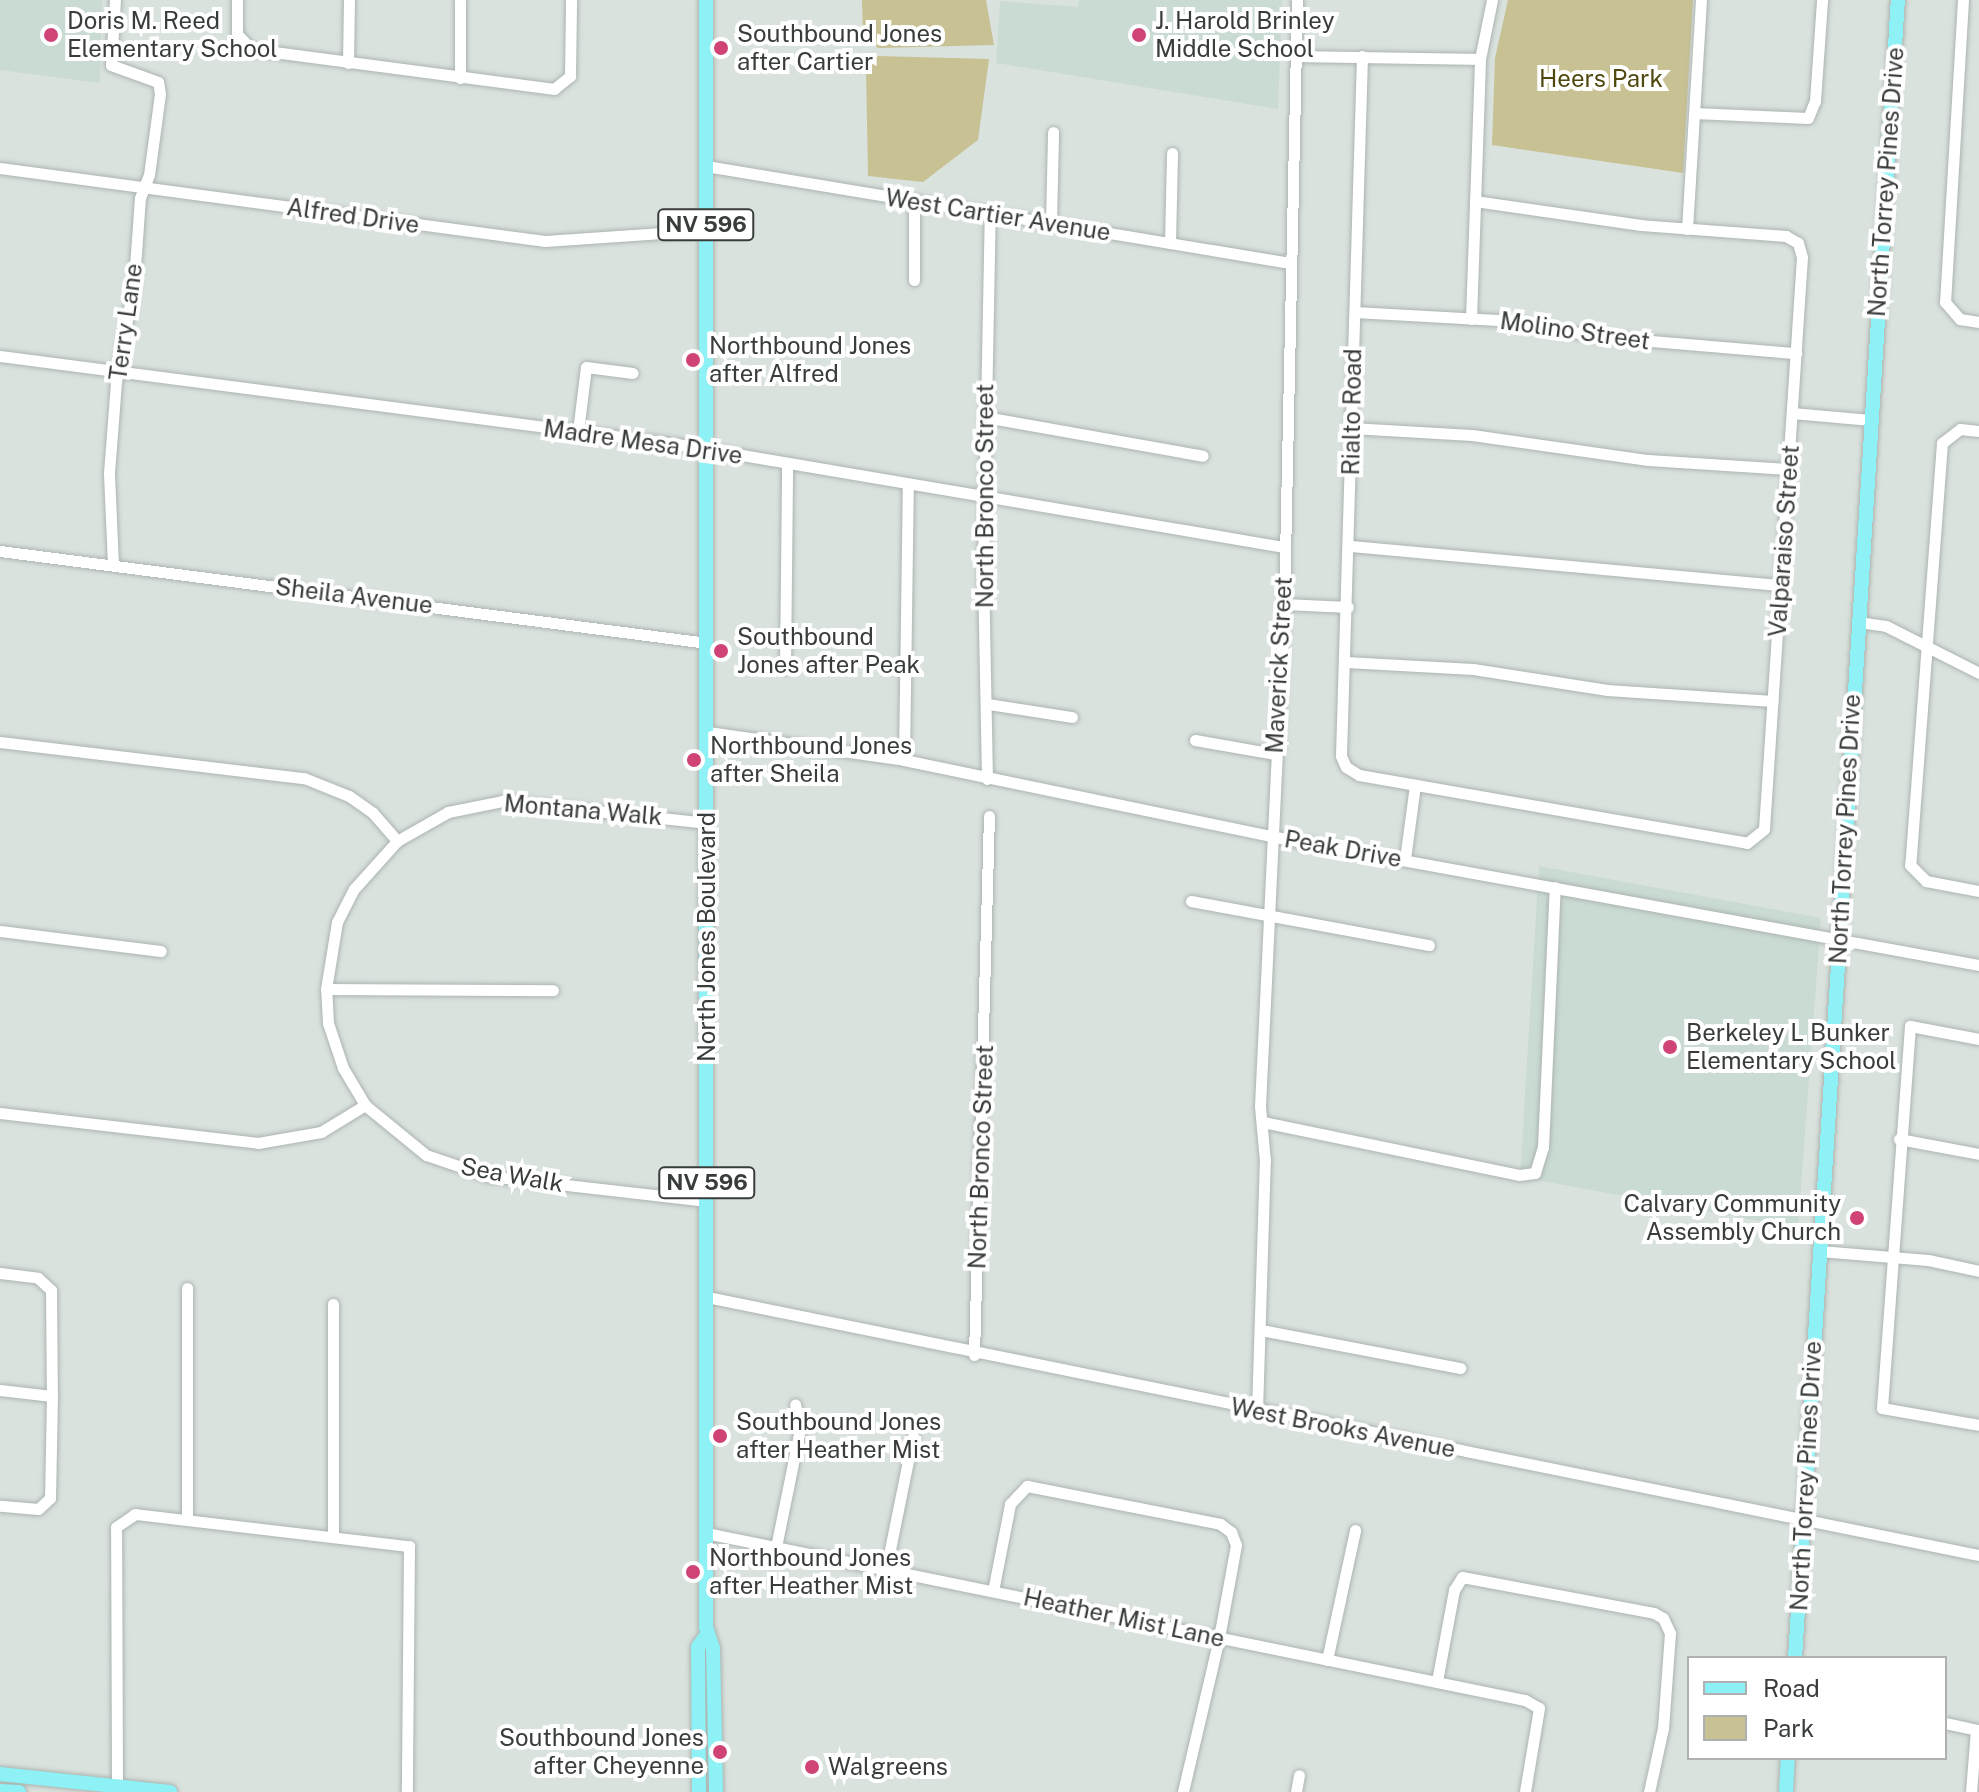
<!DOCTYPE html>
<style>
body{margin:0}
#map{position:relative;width:1979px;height:1792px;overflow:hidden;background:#dae2de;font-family:"Public Sans",sans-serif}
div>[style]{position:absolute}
.built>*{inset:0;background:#cadbd3}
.green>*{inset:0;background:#c8c194}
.roads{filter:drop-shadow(0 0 2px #acb4b0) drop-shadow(0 0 2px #acb4b0)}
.minor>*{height:11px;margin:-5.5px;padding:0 5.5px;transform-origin:5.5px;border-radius:5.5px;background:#fff}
.major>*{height:14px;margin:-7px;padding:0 7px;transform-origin:7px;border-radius:7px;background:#8df1f5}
.dots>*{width:22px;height:22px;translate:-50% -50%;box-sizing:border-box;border:4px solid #fff;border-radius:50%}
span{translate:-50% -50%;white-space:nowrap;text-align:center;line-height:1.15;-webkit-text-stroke:8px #fff;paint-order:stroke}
.shield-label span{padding:2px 6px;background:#fff;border:2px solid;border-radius:6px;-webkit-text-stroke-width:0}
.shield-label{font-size:22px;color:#383c3a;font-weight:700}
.poi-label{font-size:24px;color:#383c3a}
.left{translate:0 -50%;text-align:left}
.right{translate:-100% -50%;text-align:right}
.park-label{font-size:24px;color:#504811}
.street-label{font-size:24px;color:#383c3a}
.legend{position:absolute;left:1687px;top:1656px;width:260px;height:104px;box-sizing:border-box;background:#fff;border:2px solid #afb1b0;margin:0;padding:10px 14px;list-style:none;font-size:24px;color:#383c3a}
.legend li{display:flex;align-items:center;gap:16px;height:40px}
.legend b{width:40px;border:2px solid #afb1b0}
</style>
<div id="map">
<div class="built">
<div style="clip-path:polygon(0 0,102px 0,100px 83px,0 70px)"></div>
<div style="clip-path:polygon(1079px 0,1282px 0,1278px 109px,996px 63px,1000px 1px,1078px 7px)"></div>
<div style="clip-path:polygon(1539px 866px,1821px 918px,1798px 1228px,1520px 1177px)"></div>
</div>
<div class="green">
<div style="clip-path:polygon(862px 0,986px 0,994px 45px,878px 48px,863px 34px)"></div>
<div style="clip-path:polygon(1508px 0,1693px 0,1683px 173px,1492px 145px,1495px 58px)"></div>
<div style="clip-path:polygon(878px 56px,989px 59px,978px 140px,923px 182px,868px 176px,866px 69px)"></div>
</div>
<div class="roads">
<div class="minor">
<div style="left:237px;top:0;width:34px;rotate:90deg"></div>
<div style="left:237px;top:34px;width:21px;rotate:47deg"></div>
<div style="left:251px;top:49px;width:306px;rotate:7.5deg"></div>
<div style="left:554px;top:89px;width:21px;rotate:-39deg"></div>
<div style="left:570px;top:76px;width:76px;rotate:-89.2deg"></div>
<div style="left:1963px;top:0;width:303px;rotate:93.4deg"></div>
<div style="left:1945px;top:302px;width:23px;rotate:49deg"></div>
<div style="left:1960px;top:319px;width:19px;rotate:9deg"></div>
<div style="left:1297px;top:56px;width:183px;rotate:0.9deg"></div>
<div style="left:1362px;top:56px;width:700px;rotate:91.72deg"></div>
<div style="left:1341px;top:756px;width:12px;rotate:66deg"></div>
<div style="left:1346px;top:767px;width:15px;rotate:32deg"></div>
<div style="left:1359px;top:775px;width:394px;rotate:9.9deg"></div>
<div style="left:1747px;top:843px;width:22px;rotate:-39deg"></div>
<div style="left:1764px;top:829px;width:573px;rotate:-86.2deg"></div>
<div style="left:1802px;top:257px;width:15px;rotate:-106deg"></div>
<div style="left:1798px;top:243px;width:14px;rotate:-150deg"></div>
<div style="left:1786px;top:236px;width:145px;rotate:-175.7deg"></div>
<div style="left:1641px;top:225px;width:168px;rotate:-171.8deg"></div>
<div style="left:348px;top:63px;width:63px;rotate:-89.1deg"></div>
<div style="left:460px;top:78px;width:78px;rotate:-90deg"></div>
<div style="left:1694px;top:113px;width:114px;rotate:2.5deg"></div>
<div style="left:1808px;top:118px;width:18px;rotate:-68deg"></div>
<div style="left:1815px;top:101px;width:101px;rotate:-86deg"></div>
<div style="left:706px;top:166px;width:592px;rotate:9.43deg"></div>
<div style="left:0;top:168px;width:550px;rotate:7.63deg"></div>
<div style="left:545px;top:241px;width:161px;rotate:-3.9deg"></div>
<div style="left:1051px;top:223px;width:91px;rotate:-88.7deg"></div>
<div style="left:1687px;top:229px;width:229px;rotate:-86.5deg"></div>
<div style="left:1170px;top:243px;width:90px;rotate:-88.7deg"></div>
<div style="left:914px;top:280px;width:78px;rotate:-90deg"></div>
<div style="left:1355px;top:312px;width:143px;rotate:3.2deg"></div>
<div style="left:1498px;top:320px;width:107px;rotate:9.1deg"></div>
<div style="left:1604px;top:337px;width:193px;rotate:4.8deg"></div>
<div style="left:1471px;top:319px;width:260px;rotate:-88deg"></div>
<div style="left:1480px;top:59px;width:60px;rotate:-78.5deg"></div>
<div style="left:0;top:356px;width:683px;rotate:7.41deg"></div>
<div style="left:677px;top:444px;width:616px;rotate:9.63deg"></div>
<div style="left:1792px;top:413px;width:79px;rotate:5.1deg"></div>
<div style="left:985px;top:417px;width:221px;rotate:10.1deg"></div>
<div style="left:1351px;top:428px;width:121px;rotate:3.3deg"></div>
<div style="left:1472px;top:435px;width:178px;rotate:8.1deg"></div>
<div style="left:1648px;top:460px;width:140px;rotate:3.7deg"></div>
<div style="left:578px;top:431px;width:64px;rotate:-82.9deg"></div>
<div style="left:586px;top:367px;width:47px;rotate:7.3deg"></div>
<div style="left:1979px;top:431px;width:19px;rotate:-174deg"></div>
<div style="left:1960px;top:429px;width:23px;rotate:142deg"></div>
<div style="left:1942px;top:443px;width:423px;rotate:94.3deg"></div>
<div style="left:1910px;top:865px;width:23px;rotate:45deg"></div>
<div style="left:1926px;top:881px;width:54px;rotate:10.7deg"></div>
<div style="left:1351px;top:546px;width:432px;rotate:5.2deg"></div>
<div style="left:0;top:551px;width:713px;rotate:7.41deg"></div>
<div style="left:113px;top:565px;width:92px;rotate:-92.5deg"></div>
<div style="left:109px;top:473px;width:91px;rotate:-85.6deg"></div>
<div style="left:116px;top:382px;width:103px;rotate:-79.9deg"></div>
<div style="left:134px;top:281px;width:83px;rotate:-85.9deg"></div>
<div style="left:140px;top:198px;width:25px;rotate:-69deg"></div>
<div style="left:149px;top:175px;width:82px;rotate:-82.3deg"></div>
<div style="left:160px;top:94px;width:12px;rotate:-99deg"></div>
<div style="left:158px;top:82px;width:50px;rotate:-160.1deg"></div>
<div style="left:111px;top:65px;width:65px;rotate:-86.5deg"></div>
<div style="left:1284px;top:604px;width:64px;rotate:2.7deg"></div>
<div style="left:1858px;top:622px;width:28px;rotate:8deg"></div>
<div style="left:1886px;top:626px;width:104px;rotate:26.8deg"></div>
<div style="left:1346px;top:662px;width:127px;rotate:3.2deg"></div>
<div style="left:1473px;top:669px;width:136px;rotate:8.9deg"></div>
<div style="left:1607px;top:690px;width:166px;rotate:3.8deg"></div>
<div style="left:785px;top:668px;width:204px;rotate:-89.4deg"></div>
<div style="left:988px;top:704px;width:85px;rotate:8.8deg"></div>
<div style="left:708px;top:732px;width:198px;rotate:8.1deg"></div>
<div style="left:904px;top:760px;width:374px;rotate:11.7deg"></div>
<div style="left:1270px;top:836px;width:721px;rotate:10.31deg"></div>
<div style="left:1195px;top:740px;width:80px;rotate:10deg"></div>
<div style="left:0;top:742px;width:306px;rotate:6.8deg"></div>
<div style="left:304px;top:778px;width:48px;rotate:21.8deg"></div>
<div style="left:349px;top:796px;width:29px;rotate:35deg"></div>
<div style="left:373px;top:813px;width:37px;rotate:49deg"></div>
<div style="left:904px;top:760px;width:276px;rotate:-89.2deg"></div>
<div style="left:987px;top:779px;width:212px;rotate:-91.1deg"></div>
<div style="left:983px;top:567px;width:353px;rotate:-88.9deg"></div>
<div style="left:1405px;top:859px;width:75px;rotate:-82.3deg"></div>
<div style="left:1191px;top:901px;width:242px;rotate:10.5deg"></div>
<div style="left:0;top:931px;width:162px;rotate:7.1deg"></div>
<div style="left:326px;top:989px;width:227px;rotate:0.3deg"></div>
<div style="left:1979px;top:1039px;width:70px;rotate:-169.3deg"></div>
<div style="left:1910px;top:1026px;width:383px;rotate:94.2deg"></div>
<div style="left:1882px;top:1408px;width:98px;rotate:9.9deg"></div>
<div style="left:0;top:1113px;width:260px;rotate:6.6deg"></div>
<div style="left:258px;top:1143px;width:64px;rotate:-9.9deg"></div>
<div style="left:321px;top:1132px;width:52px;rotate:-31.5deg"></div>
<div style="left:1263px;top:1122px;width:261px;rotate:11.7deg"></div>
<div style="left:1519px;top:1175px;width:16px;rotate:-7deg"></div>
<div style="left:1535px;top:1173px;width:27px;rotate:-73deg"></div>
<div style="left:1543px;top:1147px;width:260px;rotate:-87.4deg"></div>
<div style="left:1899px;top:1139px;width:81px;rotate:10.6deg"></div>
<div style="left:707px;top:1201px;width:220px;rotate:-173.5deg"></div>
<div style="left:488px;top:1176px;width:65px;rotate:-161.3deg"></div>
<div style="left:426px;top:1155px;width:79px;rotate:-140.7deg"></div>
<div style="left:365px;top:1105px;width:43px;rotate:-120.7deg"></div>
<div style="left:343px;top:1068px;width:47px;rotate:-108.4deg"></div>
<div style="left:328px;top:1023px;width:34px;rotate:-93deg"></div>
<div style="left:326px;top:989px;width:68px;rotate:-80.7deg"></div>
<div style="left:337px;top:922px;width:37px;rotate:-63deg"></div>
<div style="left:354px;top:889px;width:64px;rotate:-48.1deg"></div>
<div style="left:397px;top:841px;width:59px;rotate:-29.6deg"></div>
<div style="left:448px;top:812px;width:55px;rotate:-11.5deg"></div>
<div style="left:502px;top:801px;width:207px;rotate:6.1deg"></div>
<div style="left:1820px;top:1251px;width:108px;rotate:4.8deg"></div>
<div style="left:1928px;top:1260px;width:52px;rotate:12.2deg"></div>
<div style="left:0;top:1273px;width:38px;rotate:7deg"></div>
<div style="left:38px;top:1278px;width:18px;rotate:43deg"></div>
<div style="left:51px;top:1290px;width:106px;rotate:89.5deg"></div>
<div style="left:52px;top:1396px;width:102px;rotate:91.1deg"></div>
<div style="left:50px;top:1498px;width:16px;rotate:137deg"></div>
<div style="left:38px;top:1509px;width:38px;rotate:-175deg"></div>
<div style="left:707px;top:1297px;width:1298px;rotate:11.47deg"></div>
<div style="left:333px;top:1304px;width:231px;rotate:90deg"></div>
<div style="left:1261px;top:1330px;width:203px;rotate:10.8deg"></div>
<div style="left:974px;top:1355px;width:539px;rotate:-88.41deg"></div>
<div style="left:0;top:1390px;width:52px;rotate:6.6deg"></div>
<div style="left:1257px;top:1411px;width:250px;rotate:-88.2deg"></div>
<div style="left:1265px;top:1161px;width:55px;rotate:-95.2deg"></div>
<div style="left:1260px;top:1106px;width:503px;rotate:-87.26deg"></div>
<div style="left:1284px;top:604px;width:604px;rotate:-88.77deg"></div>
<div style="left:187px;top:1520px;width:232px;rotate:-90deg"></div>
<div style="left:706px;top:1533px;width:836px;rotate:11.53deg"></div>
<div style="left:1525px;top:1700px;width:16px;rotate:30deg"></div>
<div style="left:1539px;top:1708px;width:85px;rotate:99.5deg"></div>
<div style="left:776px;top:1547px;width:120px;rotate:-78.5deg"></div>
<div style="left:800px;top:1429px;width:25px;rotate:-101deg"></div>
<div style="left:886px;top:1569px;width:136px;rotate:-78.5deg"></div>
<div style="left:993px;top:1591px;width:89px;rotate:-78.9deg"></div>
<div style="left:1010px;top:1504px;width:25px;rotate:-47deg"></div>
<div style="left:1027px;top:1486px;width:197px;rotate:11.1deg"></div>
<div style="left:1220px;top:1524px;width:14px;rotate:36deg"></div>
<div style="left:1231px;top:1532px;width:14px;rotate:69deg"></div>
<div style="left:1236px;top:1545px;width:95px;rotate:100.4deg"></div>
<div style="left:1219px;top:1638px;width:158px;rotate:103.2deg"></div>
<div style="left:1327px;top:1660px;width:133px;rotate:-77.8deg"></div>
<div style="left:1437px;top:1681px;width:93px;rotate:-79.4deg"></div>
<div style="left:1454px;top:1590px;width:15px;rotate:-58deg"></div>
<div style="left:1462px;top:1577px;width:195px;rotate:10.6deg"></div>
<div style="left:1654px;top:1613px;width:10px;rotate:29deg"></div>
<div style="left:1663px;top:1618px;width:17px;rotate:65deg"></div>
<div style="left:1670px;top:1633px;width:95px;rotate:94.2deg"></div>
<div style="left:1663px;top:1728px;width:66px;rotate:102.3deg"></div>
<div style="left:1945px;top:1723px;width:35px;rotate:12deg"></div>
<div style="left:117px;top:1787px;width:260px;rotate:-90.2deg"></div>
<div style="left:116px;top:1527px;width:23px;rotate:-34deg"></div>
<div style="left:135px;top:1514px;width:276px;rotate:6.7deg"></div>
<div style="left:409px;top:1546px;width:246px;rotate:90.5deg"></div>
<div style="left:1296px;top:1792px;width:17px;rotate:-80deg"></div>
<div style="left:1971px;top:1792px;width:62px;rotate:-85.4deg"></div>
</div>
<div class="major">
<div style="left:706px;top:0;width:1627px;rotate:90deg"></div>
<div style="left:706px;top:1627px;width:22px;rotate:72deg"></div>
<div style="left:713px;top:1648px;width:144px;rotate:88.8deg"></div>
<div style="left:1795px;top:1658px;width:1661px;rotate:-86.45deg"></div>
<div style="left:0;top:1774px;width:171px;rotate:6deg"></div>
<div style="left:0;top:1791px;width:19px;rotate:3deg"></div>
<div style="left:699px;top:1792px;width:145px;rotate:-90.4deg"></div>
<div style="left:698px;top:1647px;width:16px;rotate:-55deg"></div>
<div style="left:1786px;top:1792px;width:34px;rotate:-87deg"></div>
</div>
</div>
<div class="dots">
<div style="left:51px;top:35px;background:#cf4376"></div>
<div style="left:1139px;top:35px;background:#cf4376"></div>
<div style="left:721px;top:48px;background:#cf4376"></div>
<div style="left:693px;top:360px;background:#cf4376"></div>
<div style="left:721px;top:651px;background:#cf4376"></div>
<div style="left:694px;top:760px;background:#cf4376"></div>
<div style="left:1670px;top:1047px;background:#cf4376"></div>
<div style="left:1857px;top:1218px;background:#cf4376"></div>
<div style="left:720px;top:1436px;background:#cf4376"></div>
<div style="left:693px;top:1572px;background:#cf4376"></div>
<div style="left:720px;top:1752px;background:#cf4376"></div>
<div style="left:812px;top:1767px;background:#cf4376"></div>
</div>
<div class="shield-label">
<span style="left:706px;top:225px">NV 596</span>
<span style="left:707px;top:1183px">NV 596</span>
</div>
<div class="poi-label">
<span class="left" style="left:67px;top:35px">Doris M. Reed<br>Elementary School</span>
<span class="left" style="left:1155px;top:35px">J. Harold Brinley<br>Middle School</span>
<span class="left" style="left:737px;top:48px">Southbound Jones<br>after Cartier</span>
<span class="left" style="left:709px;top:360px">Northbound Jones<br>after Alfred</span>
<span class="left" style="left:737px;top:651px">Southbound<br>Jones after Peak</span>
<span class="left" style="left:710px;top:760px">Northbound Jones<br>after Sheila</span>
<span class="left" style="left:1686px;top:1047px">Berkeley L Bunker<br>Elementary School</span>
<span class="right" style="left:1841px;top:1218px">Calvary Community<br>Assembly Church</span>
<span class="left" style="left:736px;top:1436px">Southbound Jones<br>after Heather Mist</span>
<span class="left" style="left:709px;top:1572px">Northbound Jones<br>after Heather Mist</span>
<span class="right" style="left:704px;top:1752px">Southbound Jones<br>after Cheyenne</span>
<span class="left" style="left:828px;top:1767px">Walgreens</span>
</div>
<div class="park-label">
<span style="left:1601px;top:79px">Heers Park</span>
</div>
<div class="street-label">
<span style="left:1886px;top:182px;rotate:-86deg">North Torrey Pines Drive</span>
<span style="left:998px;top:215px;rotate:9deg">West Cartier Avenue</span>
<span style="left:353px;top:216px;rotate:8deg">Alfred Drive</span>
<span style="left:126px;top:322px;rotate:-82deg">Terry Lane</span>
<span style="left:1575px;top:331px;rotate:8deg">Molino Street</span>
<span style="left:1352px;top:412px;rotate:-89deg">Rialto Road</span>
<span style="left:643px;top:442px;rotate:8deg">Madre Mesa Drive</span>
<span style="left:985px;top:496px;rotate:-90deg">North Bronco Street</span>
<span style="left:1784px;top:541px;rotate:-86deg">Valparaiso Street</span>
<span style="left:354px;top:596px;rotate:7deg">Sheila Avenue</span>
<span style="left:1279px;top:665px;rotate:-87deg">Maverick Street</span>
<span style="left:583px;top:810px;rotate:5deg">Montana Walk</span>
<span style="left:1845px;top:829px;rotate:-87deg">North Torrey Pines Drive</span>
<span style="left:1343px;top:849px;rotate:10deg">Peak Drive</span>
<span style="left:707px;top:937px;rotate:-90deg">North Jones Boulevard</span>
<span style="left:981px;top:1157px;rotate:-88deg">North Bronco Street</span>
<span style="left:512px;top:1175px;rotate:10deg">Sea Walk</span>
<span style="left:1343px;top:1428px;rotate:11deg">West Brooks Avenue</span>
<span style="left:1806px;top:1476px;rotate:-87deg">North Torrey Pines Drive</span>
<span style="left:1124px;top:1618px;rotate:12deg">Heather Mist Lane</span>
</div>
<ul class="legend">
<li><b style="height:10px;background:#8df1f5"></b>Road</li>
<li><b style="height:22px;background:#c8c194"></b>Park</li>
</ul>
</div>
